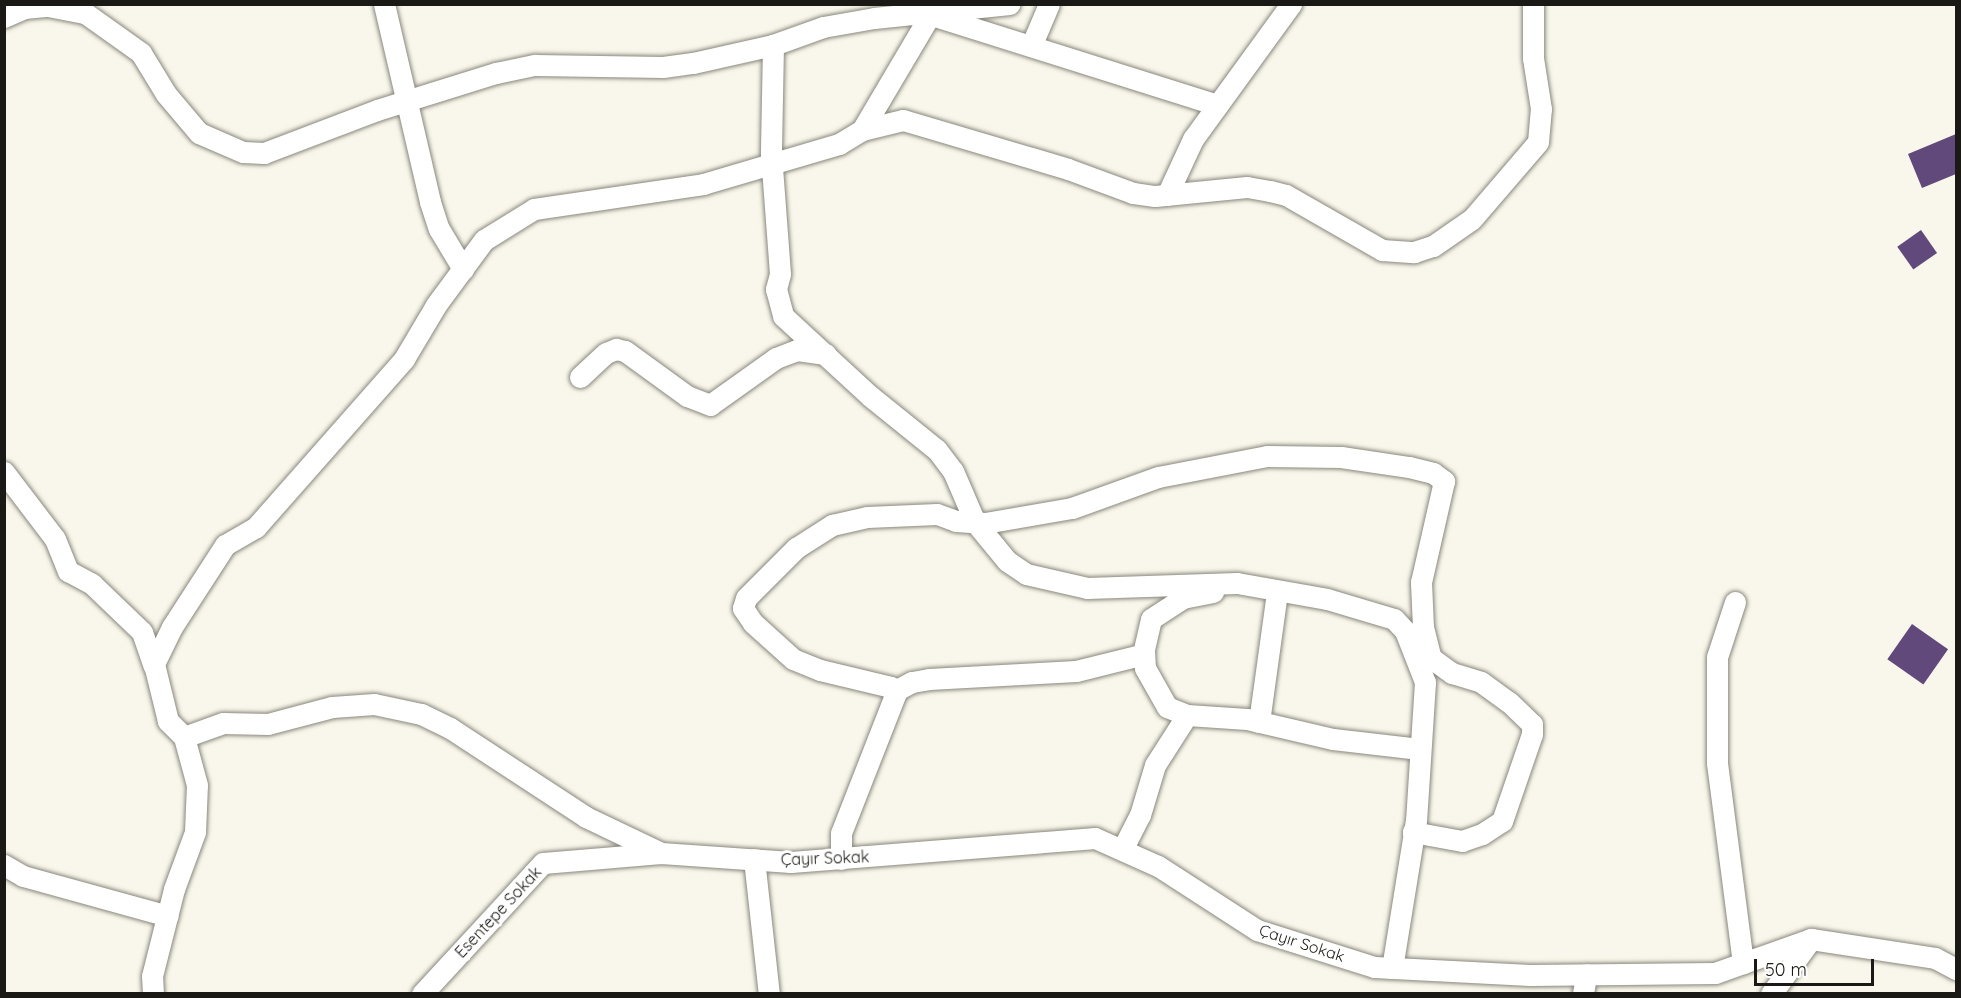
<!DOCTYPE html>
<meta charset="utf-8">
<style>
body{margin:0}
#map{position:relative;width:1961px;height:998px;overflow:hidden;background:#f9f7eb;font-family:Quicksand,sans-serif}
div>[style]{position:absolute}
.building>*{inset:0;background:#62497b;transform-origin:0 0}
.roads{filter:drop-shadow(0 0 2px #89877c) drop-shadow(0 0 2px #89877c)}
.minor>*{height:21px;margin:-10.5px;padding:0 10.5px;transform-origin:10.5px;border-radius:10.5px;background:#fff}
span{translate:-50% -50%;white-space:nowrap;text-align:center;line-height:1.15;-webkit-text-stroke:6px #fff;paint-order:stroke}
.street-label{font-size:16px;color:#1a1915}
.frame{position:absolute;inset:0;border:6px solid #1a1915;pointer-events:none}
.scale{position:absolute;left:1754px;top:959px;width:120px;height:27px;box-sizing:border-box;border:3px solid #1a1915;border-top:0;padding-left:8px;font-size:18px;line-height:21px;white-space:nowrap;color:#1a1915;-webkit-text-stroke:4px #fff;paint-order:stroke}
</style>
<div id="map">
<div class="building">
<div style="clip-path:polygon(1956px 134px,1956px 174px,1922px 188px,1908px 154px)"></div>
<div style="left:1921px;top:230px;width:28px;height:29px;rotate:55deg"></div>
<div style="left:1912px;top:624px;width:44px;height:43px;rotate:35deg"></div>
</div>
<div class="roads">
<div class="minor">
<div style="left:384px;top:4px;width:203px;rotate:76.9deg"></div>
<div style="left:430px;top:202px;width:28px;rotate:72deg"></div>
<div style="left:439px;top:229px;width:47px;rotate:59deg"></div>
<div style="left:4px;top:17px;width:22px;rotate:-24deg"></div>
<div style="left:24px;top:8px;width:24px;rotate:-5deg"></div>
<div style="left:48px;top:6px;width:38px;rotate:11deg"></div>
<div style="left:85px;top:13px;width:69px;rotate:35.5deg"></div>
<div style="left:141px;top:53px;width:48px;rotate:58.6deg"></div>
<div style="left:166px;top:94px;width:51px;rotate:49.8deg"></div>
<div style="left:199px;top:133px;width:48px;rotate:23.4deg"></div>
<div style="left:243px;top:152px;width:21px;rotate:3deg"></div>
<div style="left:264px;top:153px;width:121px;rotate:-20.8deg"></div>
<div style="left:377px;top:110px;width:125px;rotate:-17.3deg"></div>
<div style="left:496px;top:73px;width:40px;rotate:-12deg"></div>
<div style="left:535px;top:65px;width:128px;rotate:0.9deg"></div>
<div style="left:663px;top:67px;width:30px;rotate:-8deg"></div>
<div style="left:693px;top:63px;width:82px;rotate:-12.7deg"></div>
<div style="left:773px;top:45px;width:53px;rotate:-19.8deg"></div>
<div style="left:823px;top:27px;width:52px;rotate:-10deg"></div>
<div style="left:874px;top:18px;width:136px;rotate:-5.9deg"></div>
<div style="left:938px;top:17px;width:293px;rotate:17.5deg"></div>
<div style="left:1032px;top:44px;width:43px;rotate:-67deg"></div>
<div style="left:773px;top:45px;width:109px;rotate:91.1deg"></div>
<div style="left:771px;top:154px;width:120px;rotate:85.7deg"></div>
<div style="left:780px;top:274px;width:16px;rotate:105deg"></div>
<div style="left:776px;top:289px;width:28px;rotate:75deg"></div>
<div style="left:783px;top:316px;width:118px;rotate:42.6deg"></div>
<div style="left:870px;top:396px;width:86px;rotate:38.9deg"></div>
<div style="left:937px;top:450px;width:26px;rotate:53deg"></div>
<div style="left:953px;top:471px;width:56px;rotate:66.7deg"></div>
<div style="left:975px;top:522px;width:50px;rotate:50.6deg"></div>
<div style="left:1007px;top:561px;width:23px;rotate:34deg"></div>
<div style="left:1026px;top:574px;width:63px;rotate:12.9deg"></div>
<div style="left:1087px;top:588px;width:150px;rotate:-1.9deg"></div>
<div style="left:1237px;top:583px;width:91px;rotate:10.1deg"></div>
<div style="left:1327px;top:599px;width:70px;rotate:16.6deg"></div>
<div style="left:1394px;top:619px;width:16px;rotate:47deg"></div>
<div style="left:1405px;top:631px;width:55px;rotate:68.6deg"></div>
<div style="left:1425px;top:682px;width:138px;rotate:93.7deg"></div>
<div style="left:1416px;top:820px;width:150px;rotate:99.2deg"></div>
<div style="left:862px;top:130px;width:134px;rotate:-59.4deg"></div>
<div style="left:1167px;top:195px;width:62px;rotate:-65.1deg"></div>
<div style="left:1193px;top:139px;width:167px;rotate:-54deg"></div>
<div style="left:580px;top:377px;width:35px;rotate:-43deg"></div>
<div style="left:606px;top:353px;width:11px;rotate:-22deg"></div>
<div style="left:616px;top:349px;width:9px;rotate:13deg"></div>
<div style="left:625px;top:351px;width:77px;rotate:36deg"></div>
<div style="left:687px;top:396px;width:25px;rotate:21deg"></div>
<div style="left:710px;top:405px;width:81px;rotate:-35.5deg"></div>
<div style="left:776px;top:358px;width:22px;rotate:-21deg"></div>
<div style="left:797px;top:350px;width:29px;rotate:8deg"></div>
<div style="left:4px;top:472px;width:84px;rotate:52.7deg"></div>
<div style="left:55px;top:539px;width:35px;rotate:68deg"></div>
<div style="left:68px;top:571px;width:27px;rotate:28deg"></div>
<div style="left:92px;top:584px;width:69px;rotate:43.8deg"></div>
<div style="left:142px;top:632px;width:36px;rotate:71deg"></div>
<div style="left:1213px;top:592px;width:31px;rotate:169deg"></div>
<div style="left:1183px;top:598px;width:38px;rotate:147deg"></div>
<div style="left:1151px;top:619px;width:32px;rotate:103deg"></div>
<div style="left:1144px;top:650px;width:18px;rotate:87deg"></div>
<div style="left:1145px;top:668px;width:45px;rotate:60.6deg"></div>
<div style="left:1167px;top:707px;width:22px;rotate:22deg"></div>
<div style="left:1187px;top:715px;width:60px;rotate:3.8deg"></div>
<div style="left:1247px;top:719px;width:88px;rotate:13.1deg"></div>
<div style="left:1333px;top:739px;width:87px;rotate:6.6deg"></div>
<div style="left:1735px;top:602px;width:58px;rotate:108.1deg"></div>
<div style="left:1717px;top:657px;width:106px;rotate:90deg"></div>
<div style="left:1717px;top:763px;width:202px;rotate:82.6deg"></div>
<div style="left:893px;top:692px;width:21px;rotate:-28deg"></div>
<div style="left:912px;top:682px;width:17px;rotate:-10deg"></div>
<div style="left:929px;top:679px;width:147px;rotate:-3.1deg"></div>
<div style="left:1076px;top:671px;width:70px;rotate:-14deg"></div>
<div style="left:1259px;top:722px;width:130px;rotate:-82.1deg"></div>
<div style="left:1123px;top:848px;width:37px;rotate:-63deg"></div>
<div style="left:1140px;top:815px;width:52px;rotate:-73.3deg"></div>
<div style="left:1155px;top:765px;width:59px;rotate:-57.4deg"></div>
<div style="left:661px;top:853px;width:83px;rotate:-154.4deg"></div>
<div style="left:586px;top:817px;width:163px;rotate:-146.8deg"></div>
<div style="left:450px;top:728px;width:32px;rotate:-154deg"></div>
<div style="left:421px;top:714px;width:48px;rotate:-168deg"></div>
<div style="left:374px;top:704px;width:42px;rotate:175.9deg"></div>
<div style="left:332px;top:707px;width:66px;rotate:165.1deg"></div>
<div style="left:268px;top:724px;width:45px;rotate:-178.7deg"></div>
<div style="left:223px;top:723px;width:41px;rotate:160.3deg"></div>
<div style="left:184px;top:737px;width:23px;rotate:-135deg"></div>
<div style="left:168px;top:721px;width:59px;rotate:-103.8deg"></div>
<div style="left:154px;top:664px;width:41px;rotate:-64.1deg"></div>
<div style="left:172px;top:627px;width:98px;rotate:-57.1deg"></div>
<div style="left:225px;top:545px;width:36px;rotate:-30deg"></div>
<div style="left:256px;top:527px;width:224px;rotate:-48.6deg"></div>
<div style="left:404px;top:359px;width:63px;rotate:-59.3deg"></div>
<div style="left:436px;top:305px;width:81px;rotate:-53.6deg"></div>
<div style="left:484px;top:240px;width:59px;rotate:-31.8deg"></div>
<div style="left:534px;top:209px;width:171px;rotate:-8.4deg"></div>
<div style="left:703px;top:184px;width:142px;rotate:-16.4deg"></div>
<div style="left:839px;top:144px;width:27px;rotate:-31deg"></div>
<div style="left:862px;top:130px;width:42px;rotate:-13.7deg"></div>
<div style="left:903px;top:120px;width:172px;rotate:16.5deg"></div>
<div style="left:1068px;top:169px;width:69px;rotate:20.3deg"></div>
<div style="left:1133px;top:193px;width:22px;rotate:8deg"></div>
<div style="left:1155px;top:196px;width:92px;rotate:-5.6deg"></div>
<div style="left:1247px;top:187px;width:23px;rotate:10deg"></div>
<div style="left:1270px;top:191px;width:16px;rotate:14deg"></div>
<div style="left:1286px;top:195px;width:111px;rotate:29.8deg"></div>
<div style="left:1382px;top:250px;width:32px;rotate:4deg"></div>
<div style="left:1414px;top:252px;width:20px;rotate:-18deg"></div>
<div style="left:1433px;top:246px;width:47px;rotate:-34.7deg"></div>
<div style="left:1472px;top:219px;width:101px;rotate:-49.4deg"></div>
<div style="left:1538px;top:142px;width:33px;rotate:-85deg"></div>
<div style="left:1541px;top:109px;width:52px;rotate:-98.9deg"></div>
<div style="left:1533px;top:58px;width:54px;rotate:-90deg"></div>
<div style="left:754px;top:859px;width:136px;rotate:83.7deg"></div>
<div style="left:841px;top:859px;width:26px;rotate:-90deg"></div>
<div style="left:841px;top:833px;width:148px;rotate:-68.6deg"></div>
<div style="left:895px;top:695px;width:9px;rotate:-117deg"></div>
<div style="left:891px;top:687px;width:73px;rotate:-166.5deg"></div>
<div style="left:820px;top:670px;width:29px;rotate:-158deg"></div>
<div style="left:793px;top:659px;width:54px;rotate:-138deg"></div>
<div style="left:753px;top:623px;width:18px;rotate:-124deg"></div>
<div style="left:743px;top:608px;width:10px;rotate:-73deg"></div>
<div style="left:746px;top:598px;width:71px;rotate:-45deg"></div>
<div style="left:796px;top:548px;width:43px;rotate:-32.6deg"></div>
<div style="left:832px;top:525px;width:36px;rotate:-13deg"></div>
<div style="left:867px;top:517px;width:70px;rotate:-2.5deg"></div>
<div style="left:937px;top:514px;width:20px;rotate:20deg"></div>
<div style="left:956px;top:521px;width:29px;rotate:4deg"></div>
<div style="left:985px;top:523px;width:88px;rotate:-9.8deg"></div>
<div style="left:1072px;top:508px;width:91px;rotate:-19.8deg"></div>
<div style="left:1158px;top:477px;width:111px;rotate:-10.9deg"></div>
<div style="left:1267px;top:456px;width:74px;rotate:0.8deg"></div>
<div style="left:1341px;top:457px;width:69px;rotate:8.4deg"></div>
<div style="left:1409px;top:467px;width:25px;rotate:14deg"></div>
<div style="left:1433px;top:473px;width:14px;rotate:36deg"></div>
<div style="left:1444px;top:481px;width:104px;rotate:102.8deg"></div>
<div style="left:1421px;top:582px;width:45px;rotate:87.5deg"></div>
<div style="left:1423px;top:627px;width:32px;rotate:76deg"></div>
<div style="left:1431px;top:658px;width:26px;rotate:36deg"></div>
<div style="left:1452px;top:673px;width:30px;rotate:17deg"></div>
<div style="left:1481px;top:682px;width:34px;rotate:36deg"></div>
<div style="left:1509px;top:702px;width:32px;rotate:44deg"></div>
<div style="left:1532px;top:724px;width:10px;rotate:90deg"></div>
<div style="left:1532px;top:734px;width:92px;rotate:109deg"></div>
<div style="left:1502px;top:821px;width:24px;rotate:147deg"></div>
<div style="left:1482px;top:834px;width:21px;rotate:161deg"></div>
<div style="left:1462px;top:841px;width:50px;rotate:-169.6deg"></div>
<div style="left:4px;top:865px;width:22px;rotate:30deg"></div>
<div style="left:23px;top:876px;width:150px;rotate:15.4deg"></div>
<div style="left:153px;top:994px;width:18px;rotate:-93deg"></div>
<div style="left:152px;top:976px;width:90px;rotate:-75.8deg"></div>
<div style="left:174px;top:889px;width:61px;rotate:-69.8deg"></div>
<div style="left:195px;top:832px;width:47px;rotate:-87.6deg"></div>
<div style="left:197px;top:785px;width:50px;rotate:-105.2deg"></div>
<div style="left:422px;top:994px;width:178px;rotate:-47.3deg"></div>
<div style="left:543px;top:863px;width:118px;rotate:-4.8deg"></div>
<div style="left:661px;top:853px;width:130px;rotate:4deg"></div>
<div style="left:791px;top:862px;width:305px;rotate:-4.5deg"></div>
<div style="left:1095px;top:838px;width:69px;rotate:24deg"></div>
<div style="left:1158px;top:866px;width:118px;rotate:32.9deg"></div>
<div style="left:1257px;top:930px;width:123px;rotate:17.5deg"></div>
<div style="left:1374px;top:967px;width:156px;rotate:2.9deg"></div>
<div style="left:1530px;top:975px;width:185px;rotate:-0.6deg"></div>
<div style="left:1715px;top:973px;width:102px;rotate:-19.5deg"></div>
<div style="left:1811px;top:939px;width:125px;rotate:8.7deg"></div>
<div style="left:1935px;top:958px;width:24px;rotate:28deg"></div>
<div style="left:1583px;top:994px;width:20px;rotate:-81deg"></div>
<div style="left:1771px;top:994px;width:68px;rotate:-54deg"></div>
</div>
</div>
<div class="street-label">
<span style="left:825px;top:858px;rotate:-2deg">Çayır Sokak</span>
<span style="left:498px;top:912px;rotate:-47deg">Esentepe Sokak</span>
<span style="left:1302px;top:943px;rotate:18deg">Çayır Sokak</span>
</div>
<div class="frame"></div>
<div class="scale">50 m</div>
</div>
